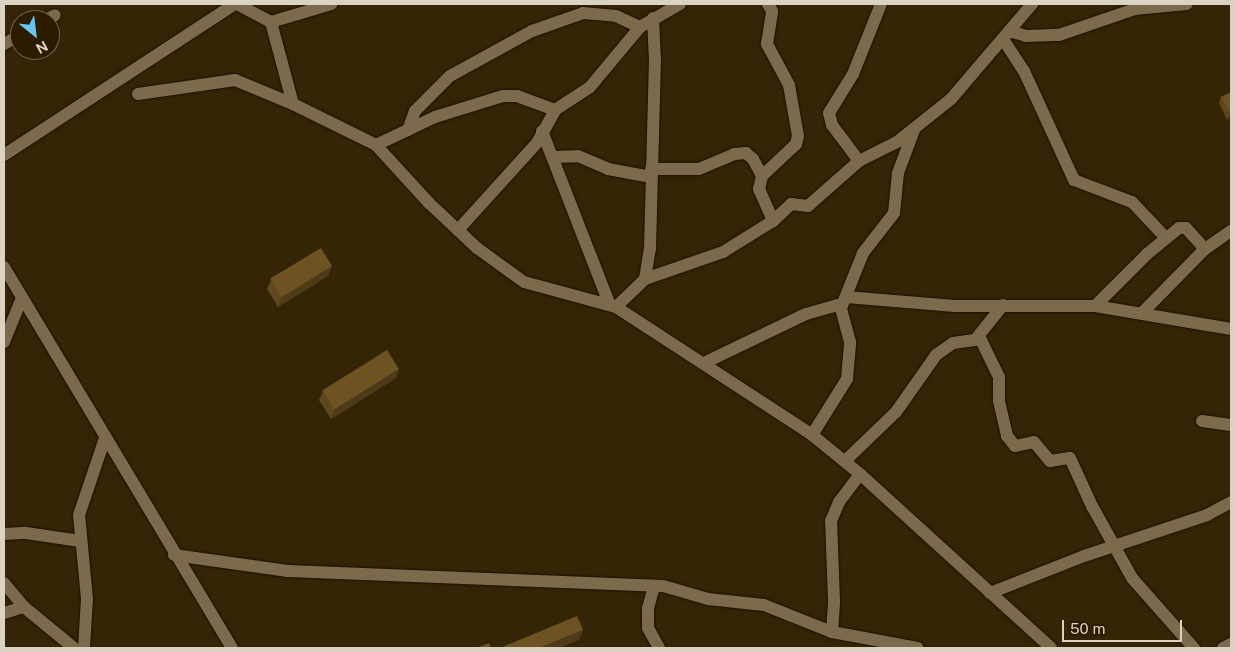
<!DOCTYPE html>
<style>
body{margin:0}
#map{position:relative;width:1235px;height:652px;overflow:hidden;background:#352507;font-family:"Public Sans",sans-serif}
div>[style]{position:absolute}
.roads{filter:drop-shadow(0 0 1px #1a0f00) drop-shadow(0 0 1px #1a0f00)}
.minor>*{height:12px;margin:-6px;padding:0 6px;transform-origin:6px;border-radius:6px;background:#7c6a4c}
.wall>*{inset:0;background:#5f471d}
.shaded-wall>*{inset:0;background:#4d3a18}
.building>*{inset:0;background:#6e5322;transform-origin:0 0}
span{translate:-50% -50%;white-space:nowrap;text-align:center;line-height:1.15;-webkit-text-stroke:4.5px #2b1c00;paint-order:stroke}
.frame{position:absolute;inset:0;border:5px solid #dcd2c1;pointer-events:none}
.north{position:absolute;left:10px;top:10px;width:50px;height:50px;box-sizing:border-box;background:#2b1c00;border:1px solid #72654d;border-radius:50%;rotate:151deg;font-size:14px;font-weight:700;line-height:20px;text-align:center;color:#dcd2c1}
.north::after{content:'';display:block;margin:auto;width:18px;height:22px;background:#67c4ef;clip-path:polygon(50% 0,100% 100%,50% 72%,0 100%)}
.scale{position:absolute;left:1062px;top:620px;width:120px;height:22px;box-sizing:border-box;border:2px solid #dcd2c1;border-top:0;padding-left:6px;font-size:15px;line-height:18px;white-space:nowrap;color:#dcd2c1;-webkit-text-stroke:4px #2b1c00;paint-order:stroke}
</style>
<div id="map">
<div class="roads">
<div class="minor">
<div style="left:237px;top:4px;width:38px;rotate:28deg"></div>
<div style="left:271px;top:22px;width:85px;rotate:75deg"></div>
<div style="left:293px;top:104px;width:93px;rotate:26.3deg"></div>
<div style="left:376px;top:145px;width:79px;rotate:47.6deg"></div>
<div style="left:429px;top:203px;width:66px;rotate:43.2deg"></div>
<div style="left:477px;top:248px;width:58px;rotate:35.9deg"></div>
<div style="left:524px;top:282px;width:95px;rotate:15.2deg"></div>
<div style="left:616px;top:307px;width:234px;rotate:33.1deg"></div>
<div style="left:812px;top:435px;width:62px;rotate:39.1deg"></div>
<div style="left:860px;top:474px;width:258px;rotate:42.3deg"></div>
<div style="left:46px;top:20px;width:10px;rotate:-29deg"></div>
<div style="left:271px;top:22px;width:63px;rotate:-16.7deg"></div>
<div style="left:1009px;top:31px;width:18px;rotate:16deg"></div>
<div style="left:1026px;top:36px;width:33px;rotate:-2deg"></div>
<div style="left:1059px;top:35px;width:80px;rotate:-18.9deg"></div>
<div style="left:1135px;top:9px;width:52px;rotate:-5.5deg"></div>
<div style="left:1003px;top:39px;width:38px;rotate:57deg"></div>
<div style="left:1024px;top:71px;width:120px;rotate:65.4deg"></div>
<div style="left:1074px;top:180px;width:62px;rotate:20.8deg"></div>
<div style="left:1132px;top:202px;width:48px;rotate:46.7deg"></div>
<div style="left:4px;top:44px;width:18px;rotate:-29deg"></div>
<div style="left:138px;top:94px;width:98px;rotate:-8.2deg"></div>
<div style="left:235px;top:80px;width:63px;rotate:22.5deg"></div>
<div style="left:408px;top:130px;width:20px;rotate:-70deg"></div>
<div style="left:415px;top:111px;width:49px;rotate:-45deg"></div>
<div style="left:450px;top:76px;width:94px;rotate:-28.8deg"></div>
<div style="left:532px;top:31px;width:54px;rotate:-19.4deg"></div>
<div style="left:583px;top:13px;width:33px;rotate:5deg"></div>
<div style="left:616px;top:16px;width:26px;rotate:25deg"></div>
<div style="left:542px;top:131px;width:187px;rotate:68.7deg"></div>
<div style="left:376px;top:145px;width:65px;rotate:-25.4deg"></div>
<div style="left:435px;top:117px;width:71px;rotate:-17.2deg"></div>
<div style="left:503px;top:96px;width:14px"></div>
<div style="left:517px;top:96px;width:40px;rotate:20.2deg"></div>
<div style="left:4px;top:155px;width:276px;rotate:-33.2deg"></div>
<div style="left:554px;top:157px;width:24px;rotate:-2deg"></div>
<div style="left:578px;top:156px;width:33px;rotate:23deg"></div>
<div style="left:608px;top:169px;width:44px;rotate:10.5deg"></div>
<div style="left:859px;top:161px;width:45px;rotate:-126.9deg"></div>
<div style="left:832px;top:125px;width:12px;rotate:-104deg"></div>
<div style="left:829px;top:113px;width:46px;rotate:-58.4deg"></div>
<div style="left:853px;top:74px;width:75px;rotate:-68.2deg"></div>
<div style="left:651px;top:169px;width:48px"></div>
<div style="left:699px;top:169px;width:38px;rotate:-23deg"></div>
<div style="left:734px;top:154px;width:12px;rotate:-5deg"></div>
<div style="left:746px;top:153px;width:9px;rotate:41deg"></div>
<div style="left:753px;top:159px;width:19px;rotate:62deg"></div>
<div style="left:762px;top:176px;width:13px;rotate:103deg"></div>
<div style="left:759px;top:189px;width:35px;rotate:66deg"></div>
<div style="left:762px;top:176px;width:47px;rotate:-43.3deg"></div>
<div style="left:796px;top:144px;width:8px;rotate:-76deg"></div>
<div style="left:798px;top:136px;width:52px;rotate:-100deg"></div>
<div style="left:789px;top:85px;width:47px;rotate:-118.2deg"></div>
<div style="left:767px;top:44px;width:33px;rotate:-81deg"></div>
<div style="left:772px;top:11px;width:8px;rotate:-120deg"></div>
<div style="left:458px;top:230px;width:118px;rotate:-47.8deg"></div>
<div style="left:537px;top:143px;width:38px;rotate:-61deg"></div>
<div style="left:555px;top:110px;width:42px;rotate:-33.3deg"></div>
<div style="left:590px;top:87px;width:78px;rotate:-50.2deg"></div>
<div style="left:640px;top:27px;width:46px;rotate:-29.9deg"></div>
<div style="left:4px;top:267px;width:444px;rotate:59.1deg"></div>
<div style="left:645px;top:279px;width:83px;rotate:-19.1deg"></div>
<div style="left:723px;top:252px;width:59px;rotate:-31.8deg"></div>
<div style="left:773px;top:221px;width:25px;rotate:-43deg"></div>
<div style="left:791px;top:204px;width:17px;rotate:7deg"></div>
<div style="left:808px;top:206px;width:68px;rotate:-41.4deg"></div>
<div style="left:859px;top:161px;width:42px;rotate:-26.6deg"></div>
<div style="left:897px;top:142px;width:69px;rotate:-38.5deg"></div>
<div style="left:951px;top:99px;width:125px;rotate:-49.5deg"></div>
<div style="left:846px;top:297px;width:109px;rotate:4.7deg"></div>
<div style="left:955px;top:306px;width:140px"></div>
<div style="left:1095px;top:306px;width:138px;rotate:9.6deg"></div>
<div style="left:1095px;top:306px;width:74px;rotate:-45deg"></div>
<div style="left:1147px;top:254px;width:41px;rotate:-39.1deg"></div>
<div style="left:1179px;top:228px;width:7px"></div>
<div style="left:1186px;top:228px;width:28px;rotate:48deg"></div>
<div style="left:616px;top:307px;width:40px;rotate:-44deg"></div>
<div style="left:645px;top:279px;width:30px;rotate:-81deg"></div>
<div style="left:650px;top:249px;width:188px;rotate:-88.5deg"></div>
<div style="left:655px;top:61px;width:43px;rotate:-92.7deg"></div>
<div style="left:1142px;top:313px;width:90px;rotate:-45.5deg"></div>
<div style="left:1205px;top:249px;width:32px;rotate:-35deg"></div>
<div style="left:979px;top:336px;width:46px;rotate:64deg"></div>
<div style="left:999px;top:377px;width:24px;rotate:90deg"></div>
<div style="left:999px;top:401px;width:36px;rotate:77deg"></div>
<div style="left:1007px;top:436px;width:13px;rotate:51deg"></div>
<div style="left:1015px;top:446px;width:19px;rotate:-12deg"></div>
<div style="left:1034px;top:442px;width:25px;rotate:50deg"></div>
<div style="left:1050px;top:461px;width:20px;rotate:-9deg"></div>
<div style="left:1070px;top:458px;width:53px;rotate:65.4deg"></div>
<div style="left:1092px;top:506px;width:82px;rotate:60.9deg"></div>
<div style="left:1132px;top:578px;width:94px;rotate:48.5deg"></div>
<div style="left:4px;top:342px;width:48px;rotate:-67.8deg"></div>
<div style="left:704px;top:363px;width:113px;rotate:-25.7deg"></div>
<div style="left:806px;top:314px;width:33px;rotate:-16deg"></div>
<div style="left:838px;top:305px;width:4px;rotate:45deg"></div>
<div style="left:1202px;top:421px;width:29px;rotate:8deg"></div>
<div style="left:812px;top:435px;width:66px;rotate:-58deg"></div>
<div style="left:847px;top:379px;width:37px;rotate:-85deg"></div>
<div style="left:850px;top:342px;width:35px;rotate:-105deg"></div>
<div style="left:841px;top:308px;width:59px;rotate:-68.2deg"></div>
<div style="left:863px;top:253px;width:51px;rotate:-52.2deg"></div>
<div style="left:894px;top:213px;width:40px;rotate:-84.3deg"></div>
<div style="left:898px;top:173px;width:46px;rotate:-69.6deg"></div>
<div style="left:845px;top:461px;width:71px;rotate:-43.9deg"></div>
<div style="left:896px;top:412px;width:70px;rotate:-54.9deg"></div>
<div style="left:936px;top:355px;width:21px;rotate:-35deg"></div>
<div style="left:953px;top:343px;width:22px;rotate:-8deg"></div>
<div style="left:975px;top:340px;width:45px;rotate:-51.3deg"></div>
<div style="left:4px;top:534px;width:22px;rotate:-3deg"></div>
<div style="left:26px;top:533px;width:55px;rotate:8.4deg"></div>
<div style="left:174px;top:555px;width:115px;rotate:8deg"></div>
<div style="left:288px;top:571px;width:375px;rotate:2.3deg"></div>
<div style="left:663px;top:586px;width:47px;rotate:16.1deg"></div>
<div style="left:708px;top:599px;width:56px;rotate:6.1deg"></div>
<div style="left:764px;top:605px;width:73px;rotate:21.7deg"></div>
<div style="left:832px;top:632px;width:87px;rotate:10.5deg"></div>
<div style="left:4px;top:583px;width:31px;rotate:50deg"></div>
<div style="left:24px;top:607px;width:65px;rotate:39.4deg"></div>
<div style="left:654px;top:586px;width:23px;rotate:105deg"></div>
<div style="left:648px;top:608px;width:20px;rotate:90deg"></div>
<div style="left:648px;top:628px;width:23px;rotate:61deg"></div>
<div style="left:990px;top:593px;width:101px;rotate:-21.5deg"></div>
<div style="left:1084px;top:556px;width:130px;rotate:-18.4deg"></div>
<div style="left:1207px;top:515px;width:27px;rotate:-28deg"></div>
<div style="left:4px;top:613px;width:21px;rotate:-17deg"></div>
<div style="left:832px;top:632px;width:31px;rotate:-86deg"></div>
<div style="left:834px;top:601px;width:80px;rotate:-92.1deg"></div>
<div style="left:831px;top:521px;width:21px;rotate:-67deg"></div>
<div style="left:839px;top:502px;width:35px;rotate:-53deg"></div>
<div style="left:84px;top:648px;width:49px;rotate:-86.5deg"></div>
<div style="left:87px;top:599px;width:84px;rotate:-95.4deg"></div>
<div style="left:79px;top:515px;width:81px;rotate:-71.3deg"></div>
<div style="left:1223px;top:648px;width:9px;rotate:-27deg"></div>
</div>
</div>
<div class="wall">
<div style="clip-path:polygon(1231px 92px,1231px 118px,1227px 120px,1219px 103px,1221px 97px)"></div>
<div style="clip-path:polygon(332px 266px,328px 276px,278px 307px,267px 289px,271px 280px)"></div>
<div style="clip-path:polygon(399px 369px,396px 378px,331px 419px,319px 400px,323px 391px)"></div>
</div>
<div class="shaded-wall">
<div style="clip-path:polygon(1230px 113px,1231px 113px,1231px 118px,1227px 120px)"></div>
<div style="clip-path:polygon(332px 266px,328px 276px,278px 307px,282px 298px)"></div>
<div style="clip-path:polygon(399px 369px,396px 378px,331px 419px,334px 410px)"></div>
<div style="clip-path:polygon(583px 630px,579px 640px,559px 648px,539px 648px)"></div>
</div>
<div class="building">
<div style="clip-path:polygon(1231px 92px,1231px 113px,1230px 113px,1221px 97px)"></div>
<div style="left:321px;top:248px;width:21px;height:59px;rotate:59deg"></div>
<div style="left:387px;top:350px;width:22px;height:76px;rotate:58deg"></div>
<div style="clip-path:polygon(577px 616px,583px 630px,539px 648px,500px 648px)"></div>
<div style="clip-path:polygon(489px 643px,491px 648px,476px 648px)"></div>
</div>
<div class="frame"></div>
<div class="north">N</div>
<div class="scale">50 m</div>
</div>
